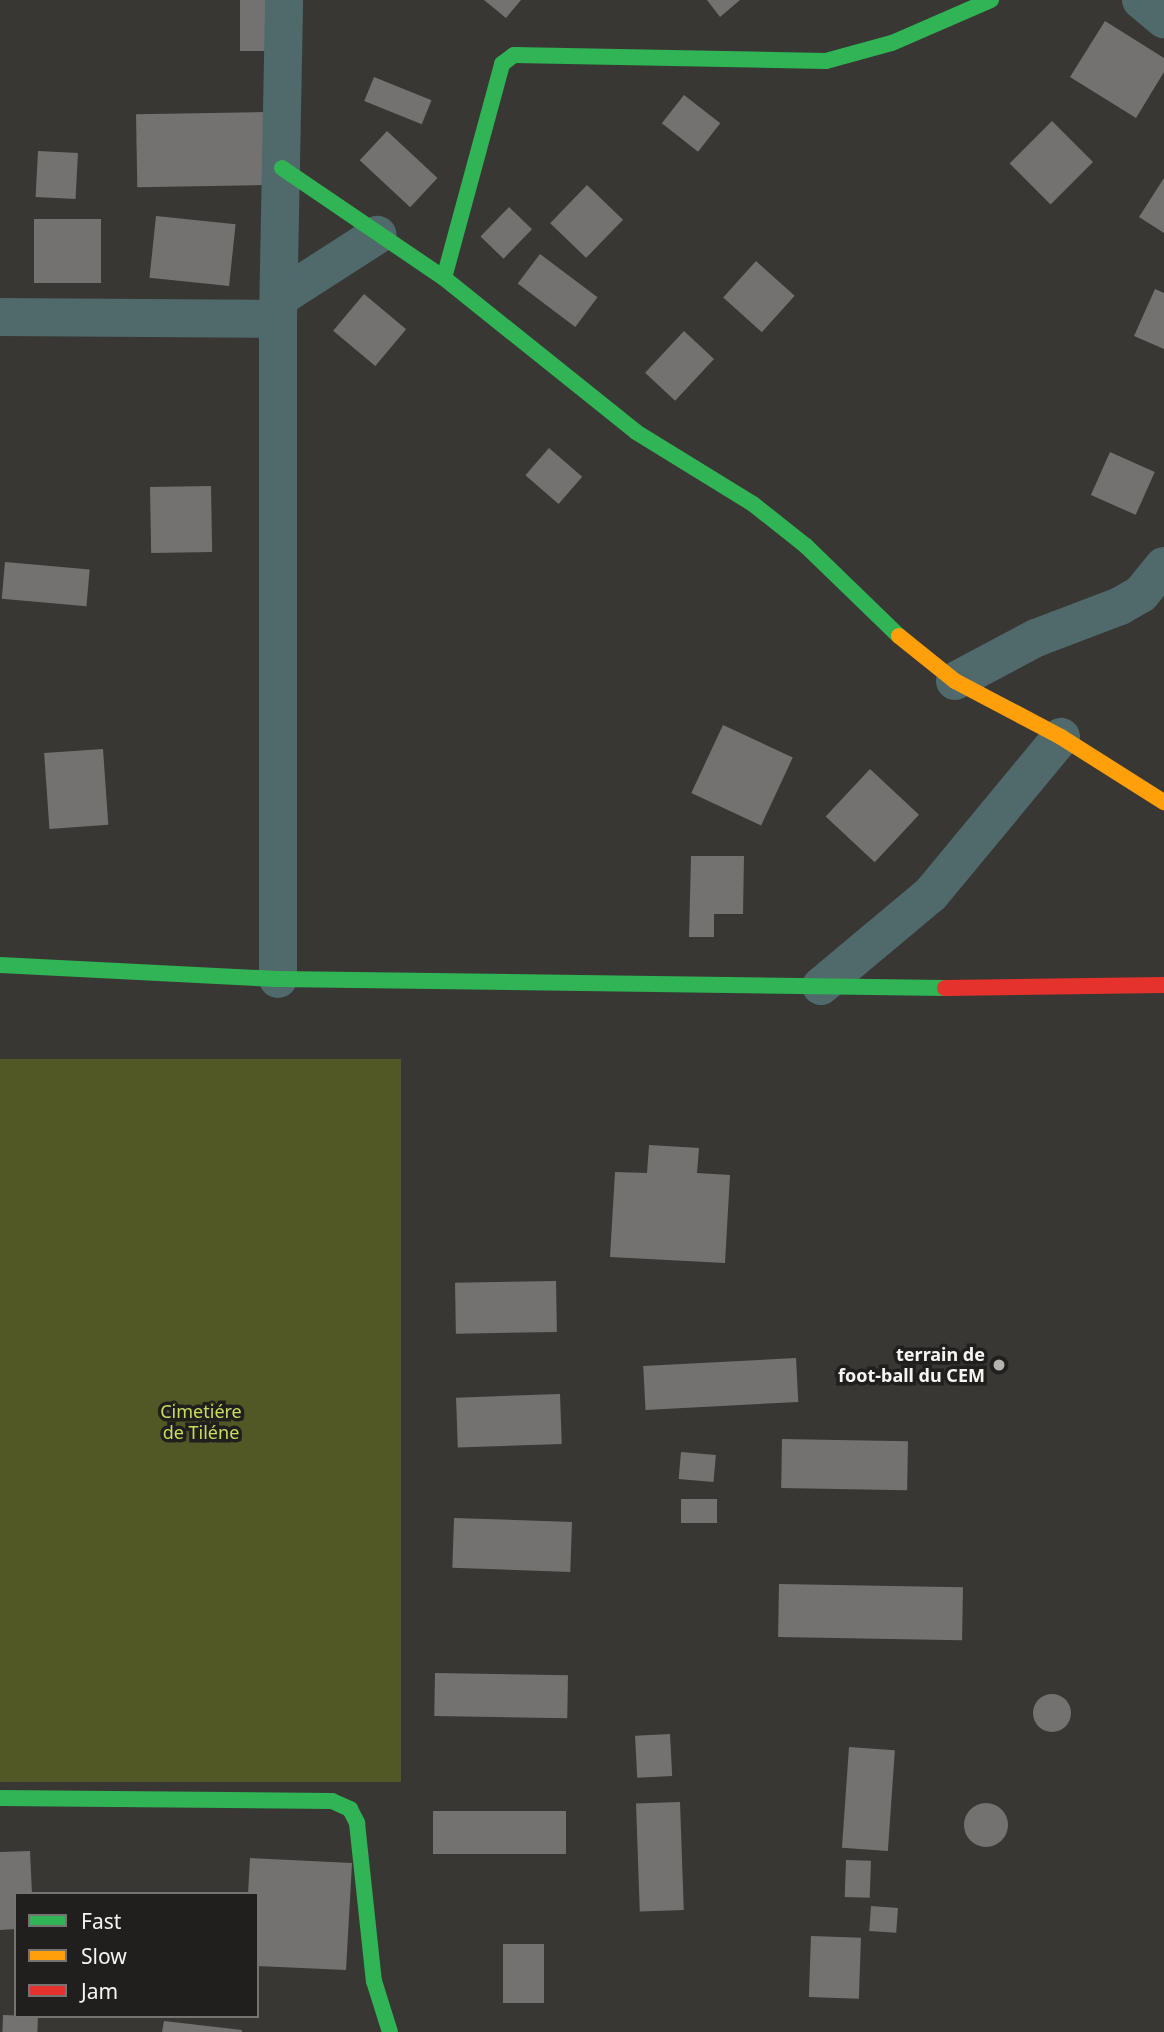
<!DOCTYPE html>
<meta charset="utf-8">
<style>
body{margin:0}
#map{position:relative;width:1164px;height:2032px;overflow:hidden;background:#393734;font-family:"Noto Sans",sans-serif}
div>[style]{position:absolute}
.green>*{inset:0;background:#515825;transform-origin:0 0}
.building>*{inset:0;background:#747270;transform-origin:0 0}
.round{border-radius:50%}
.street>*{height:38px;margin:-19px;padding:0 19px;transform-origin:19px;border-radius:19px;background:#50696b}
.fast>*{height:16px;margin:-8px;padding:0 8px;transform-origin:8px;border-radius:8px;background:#30b455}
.slow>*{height:16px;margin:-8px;padding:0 8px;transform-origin:8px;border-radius:8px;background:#ff9f0a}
.jam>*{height:16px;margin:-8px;padding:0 8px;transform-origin:8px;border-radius:8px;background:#e5322d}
.dots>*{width:19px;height:19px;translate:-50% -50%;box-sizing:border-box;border:4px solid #201f1d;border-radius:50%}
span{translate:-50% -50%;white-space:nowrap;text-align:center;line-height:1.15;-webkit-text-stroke:7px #201f1d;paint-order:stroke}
.poi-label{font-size:18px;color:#f6f4f1;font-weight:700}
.right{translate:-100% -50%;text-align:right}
.park-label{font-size:18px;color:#ccdd5a}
.legend{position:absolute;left:14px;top:1892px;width:245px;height:126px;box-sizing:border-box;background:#201f1d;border:2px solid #767472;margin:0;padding:9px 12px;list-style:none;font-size:21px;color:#f6f4f1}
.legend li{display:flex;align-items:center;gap:14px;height:35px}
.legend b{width:35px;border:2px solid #767472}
</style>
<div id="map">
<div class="green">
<div style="left:401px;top:1059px;width:723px;height:401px;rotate:90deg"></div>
</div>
<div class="building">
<div style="left:240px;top:0;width:32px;height:51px"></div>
<div style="clip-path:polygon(484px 0,521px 0,506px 18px)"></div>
<div style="clip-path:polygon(707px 0,740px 0,720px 17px)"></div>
<div style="clip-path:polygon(1105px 21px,1164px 58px,1164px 72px,1136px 118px,1070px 77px)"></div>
<div style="left:374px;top:77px;width:62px;height:26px;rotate:22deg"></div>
<div style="left:684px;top:95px;width:46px;height:36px;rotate:38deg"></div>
<div style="left:266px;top:112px;width:73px;height:130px;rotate:89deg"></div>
<div style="left:1052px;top:121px;width:58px;height:60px;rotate:45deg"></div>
<div style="left:387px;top:131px;width:69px;height:40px;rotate:43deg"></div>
<div style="left:38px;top:151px;width:40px;height:46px;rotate:3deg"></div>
<div style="clip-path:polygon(1164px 178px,1164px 233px,1139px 217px)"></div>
<div style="left:587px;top:185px;width:50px;height:53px;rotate:44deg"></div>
<div style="left:509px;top:207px;width:32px;height:41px;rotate:44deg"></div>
<div style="left:156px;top:216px;width:80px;height:62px;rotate:6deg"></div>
<div style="left:101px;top:219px;width:64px;height:67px;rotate:90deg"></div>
<div style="left:540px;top:254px;width:72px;height:37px;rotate:37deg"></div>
<div style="left:756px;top:261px;width:52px;height:49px;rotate:42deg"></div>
<div style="clip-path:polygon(1155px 289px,1164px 293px,1164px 349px,1134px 336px)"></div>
<div style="left:364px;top:294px;width:55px;height:48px;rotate:40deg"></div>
<div style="left:684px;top:331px;width:41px;height:57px;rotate:43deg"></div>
<div style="left:549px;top:448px;width:44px;height:36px;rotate:41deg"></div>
<div style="left:1110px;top:452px;width:49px;height:47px;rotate:24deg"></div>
<div style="left:211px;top:486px;width:66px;height:61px;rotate:89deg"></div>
<div style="left:5px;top:562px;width:85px;height:37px;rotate:5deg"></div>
<div style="left:723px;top:725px;width:77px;height:75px;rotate:25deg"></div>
<div style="left:103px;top:749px;width:76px;height:59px;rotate:86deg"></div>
<div style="left:870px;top:769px;width:67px;height:65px;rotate:43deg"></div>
<div style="clip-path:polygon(691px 856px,744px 856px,743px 914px,714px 914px,714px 937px,689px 937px)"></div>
<div style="clip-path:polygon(649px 1145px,699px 1148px,697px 1173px,730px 1175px,725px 1263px,610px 1257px,615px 1172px,647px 1173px)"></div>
<div style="left:556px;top:1281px;width:51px;height:101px;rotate:89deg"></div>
<div style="left:796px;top:1358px;width:44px;height:153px;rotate:87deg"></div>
<div style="left:560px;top:1394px;width:50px;height:104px;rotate:88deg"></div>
<div style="left:782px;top:1439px;width:126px;height:49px;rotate:1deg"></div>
<div style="left:681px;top:1452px;width:35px;height:27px;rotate:5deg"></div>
<div style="left:681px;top:1499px;width:36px;height:24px"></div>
<div style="left:572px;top:1522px;width:50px;height:118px;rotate:92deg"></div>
<div style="left:779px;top:1584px;width:184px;height:53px;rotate:1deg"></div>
<div style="left:435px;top:1673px;width:133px;height:43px;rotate:1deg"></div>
<div class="round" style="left:1033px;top:1694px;width:38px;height:38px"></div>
<div style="left:670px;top:1734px;width:42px;height:35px;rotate:87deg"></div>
<div style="left:849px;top:1747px;width:46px;height:101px;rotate:4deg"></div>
<div style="left:680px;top:1802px;width:108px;height:44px;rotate:88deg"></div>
<div class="round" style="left:964px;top:1803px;width:44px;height:44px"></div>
<div style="left:433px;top:1811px;width:133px;height:43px"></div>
<div style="clip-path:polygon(30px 1851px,32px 1894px,16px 1894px,16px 1929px,0 1930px,0 1852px)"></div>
<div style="clip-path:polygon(250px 1858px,352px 1863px,346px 1970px,257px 1966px,257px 1894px,248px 1894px)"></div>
<div style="left:846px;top:1860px;width:25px;height:37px;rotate:2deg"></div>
<div style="left:871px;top:1906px;width:27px;height:25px;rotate:4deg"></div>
<div style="left:811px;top:1936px;width:50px;height:61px;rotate:2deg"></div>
<div style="left:503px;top:1944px;width:41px;height:59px"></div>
<div style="left:3px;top:2015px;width:35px;height:17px;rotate:2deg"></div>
<div style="clip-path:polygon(164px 2021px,242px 2030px,242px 2032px,162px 2032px)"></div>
</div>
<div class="street">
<div style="left:1141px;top:0;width:30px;rotate:40deg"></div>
<div style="left:279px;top:298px;width:117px;rotate:-32.7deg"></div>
<div style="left:0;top:317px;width:278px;rotate:0.4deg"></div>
<div style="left:955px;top:681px;width:92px;rotate:-28deg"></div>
<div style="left:1036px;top:638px;width:90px;rotate:-20.9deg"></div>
<div style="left:1120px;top:606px;width:24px;rotate:-30deg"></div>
<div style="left:1141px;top:594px;width:36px;rotate:-51deg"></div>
<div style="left:278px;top:979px;width:660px;rotate:-90deg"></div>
<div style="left:278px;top:319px;width:319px;rotate:-88.9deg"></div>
<div style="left:821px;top:986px;width:143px;rotate:-39.9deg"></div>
<div style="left:931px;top:894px;width:204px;rotate:-50.4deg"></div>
</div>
<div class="fast">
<div style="left:282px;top:168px;width:196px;rotate:34.2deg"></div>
<div style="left:444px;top:278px;width:246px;rotate:38.7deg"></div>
<div style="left:636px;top:432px;width:137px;rotate:31.6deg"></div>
<div style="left:753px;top:504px;width:68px;rotate:38.4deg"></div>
<div style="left:806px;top:546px;width:129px;rotate:44.1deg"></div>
<div style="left:444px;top:278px;width:222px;rotate:-74.8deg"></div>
<div style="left:502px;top:64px;width:15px;rotate:-37deg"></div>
<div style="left:514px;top:55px;width:312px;rotate:1.1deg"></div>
<div style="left:826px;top:61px;width:68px;rotate:-15.3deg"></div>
<div style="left:892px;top:43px;width:108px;rotate:-23.5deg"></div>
<div style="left:0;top:965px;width:278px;rotate:2.9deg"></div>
<div style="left:278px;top:979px;width:667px;rotate:0.77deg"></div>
<div style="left:0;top:1798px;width:332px;rotate:0.5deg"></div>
<div style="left:332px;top:1801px;width:20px;rotate:24deg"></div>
<div style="left:350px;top:1809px;width:16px;rotate:63deg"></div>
<div style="left:357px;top:1823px;width:159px;rotate:83.9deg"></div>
<div style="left:374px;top:1981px;width:53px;rotate:72.6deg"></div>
</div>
<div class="slow">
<div style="left:899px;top:636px;width:72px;rotate:38.8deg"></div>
<div style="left:955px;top:681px;width:120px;rotate:27.8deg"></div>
<div style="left:1061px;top:737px;width:122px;rotate:32.3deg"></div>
</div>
<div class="jam">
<div style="left:945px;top:988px;width:219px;rotate:-0.8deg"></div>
</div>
<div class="dots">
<div style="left:999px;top:1365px;background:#b4b2af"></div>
</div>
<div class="poi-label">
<span class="right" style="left:985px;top:1365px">terrain de<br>foot-ball du CEM</span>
</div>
<div class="park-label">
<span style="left:201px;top:1422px">Cimetiére<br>de Tiléne</span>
</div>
<ul class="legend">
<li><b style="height:9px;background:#30b455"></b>Fast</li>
<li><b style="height:9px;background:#ff9f0a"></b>Slow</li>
<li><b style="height:9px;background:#e5322d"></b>Jam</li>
</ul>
</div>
